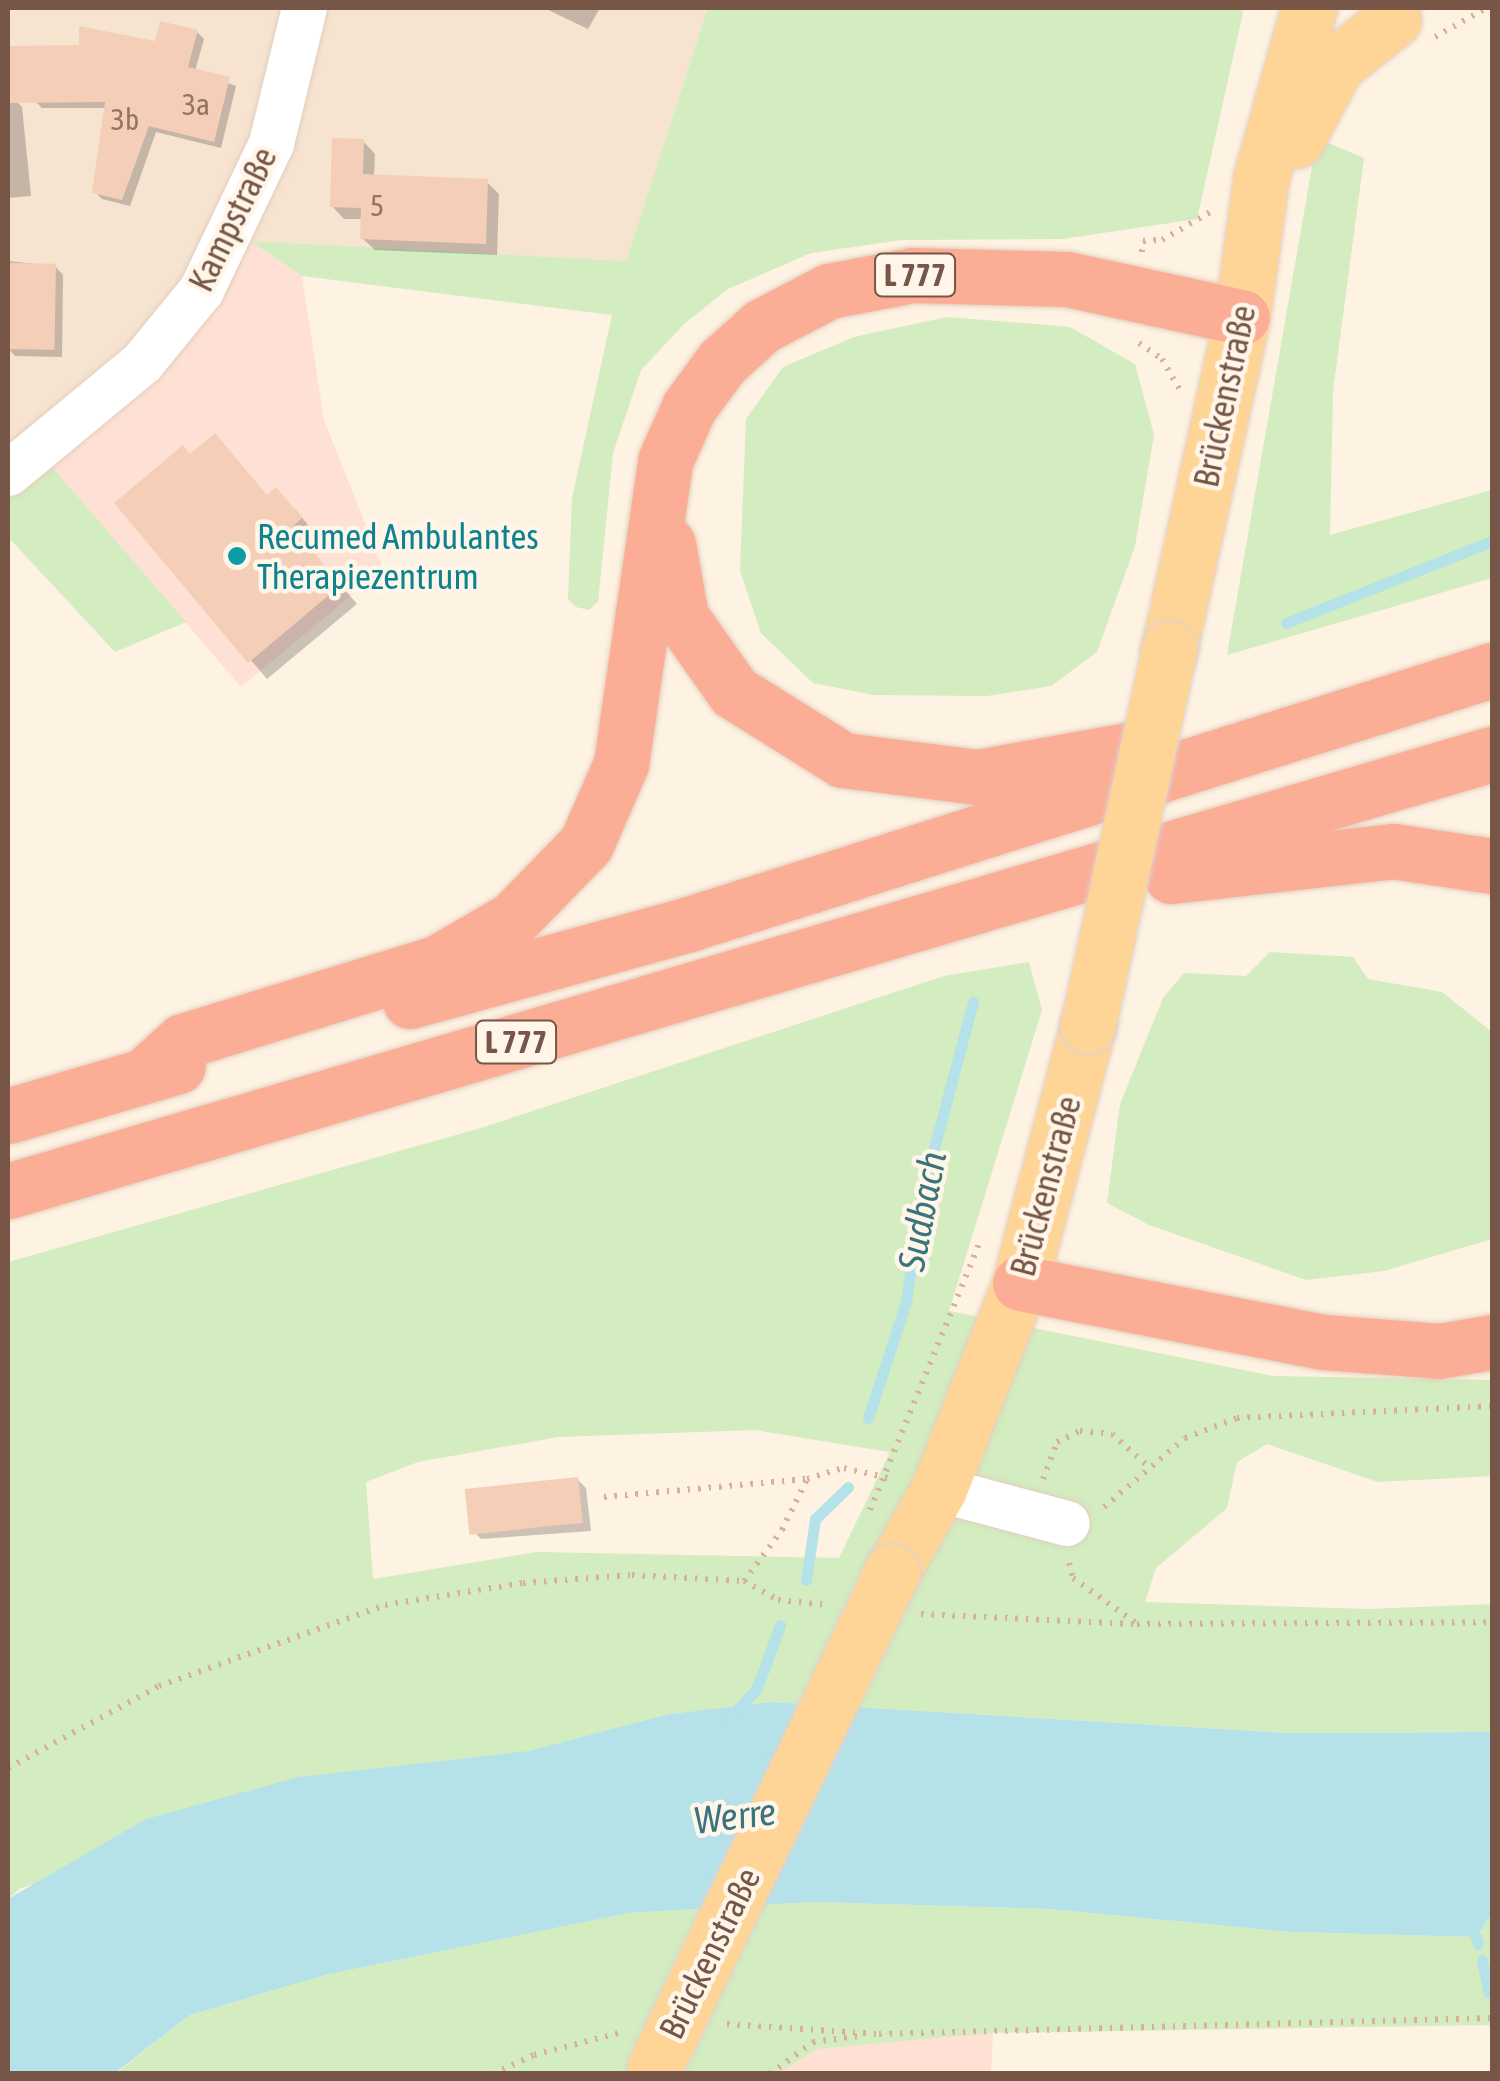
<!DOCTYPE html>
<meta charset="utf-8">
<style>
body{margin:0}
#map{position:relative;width:1500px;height:2081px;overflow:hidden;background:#fef2e2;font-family:"Asap Condensed",sans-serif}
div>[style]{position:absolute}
.residential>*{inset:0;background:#f6e3d0}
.commercial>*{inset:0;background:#ffe0d5}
.green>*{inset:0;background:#d3ecc0}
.water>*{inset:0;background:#b5e2e8}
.shadow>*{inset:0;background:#0003}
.stream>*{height:11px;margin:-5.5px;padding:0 5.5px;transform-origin:5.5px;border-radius:5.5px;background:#b5e2e8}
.building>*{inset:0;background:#f5ceb8;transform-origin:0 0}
.path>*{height:6px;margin-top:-3px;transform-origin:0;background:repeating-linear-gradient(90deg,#d9b19b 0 2.5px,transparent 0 10.5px)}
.roads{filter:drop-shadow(0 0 2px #e2cebd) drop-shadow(0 0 2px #e2cebd)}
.minor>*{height:45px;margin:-22.5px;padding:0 22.5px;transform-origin:22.5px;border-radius:22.5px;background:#fff}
.major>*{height:55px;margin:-27.5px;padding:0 27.5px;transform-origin:27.5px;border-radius:27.5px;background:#ffd597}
.highway>*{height:55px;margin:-27.5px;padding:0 27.5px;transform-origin:27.5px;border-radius:27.5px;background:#fcad95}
.bridges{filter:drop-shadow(0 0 2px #dcd3cf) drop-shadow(0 0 2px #dcd3cf)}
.major-bridge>*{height:55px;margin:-27.5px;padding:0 27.5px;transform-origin:27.5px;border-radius:27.5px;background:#ffd597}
.dots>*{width:28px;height:28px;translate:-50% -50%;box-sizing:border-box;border:5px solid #fff6e9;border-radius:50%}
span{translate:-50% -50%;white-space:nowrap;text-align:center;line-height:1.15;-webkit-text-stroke:9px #fff6e9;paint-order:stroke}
.number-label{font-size:30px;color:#967463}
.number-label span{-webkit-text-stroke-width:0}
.shield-label span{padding:2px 8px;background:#fff6e9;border:2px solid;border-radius:8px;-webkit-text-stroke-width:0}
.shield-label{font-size:32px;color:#775647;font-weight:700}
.street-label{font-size:35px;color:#775647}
.culture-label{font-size:35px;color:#0d838f}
.left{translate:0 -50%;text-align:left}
.water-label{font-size:38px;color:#3a747d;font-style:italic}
.frame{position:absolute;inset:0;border:10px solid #775647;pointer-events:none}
</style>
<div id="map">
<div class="residential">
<div style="clip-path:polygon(8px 8px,708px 8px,626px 261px,250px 241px,154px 379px,8px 498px)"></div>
</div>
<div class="commercial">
<div style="clip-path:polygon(250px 241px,302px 276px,324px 420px,383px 569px,241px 687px,52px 467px,154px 379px,219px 295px)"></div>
<div style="clip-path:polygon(993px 2033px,991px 2073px,777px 2074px,818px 2049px)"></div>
</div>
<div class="green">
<div style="clip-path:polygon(708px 8px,1244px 8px,1197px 219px,1062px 239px,902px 240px,811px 253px,728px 289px,684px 324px,641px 370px,613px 453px,598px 602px,589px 610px,576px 607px,568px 599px,572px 498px,612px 315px,302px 276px,250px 241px,626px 261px)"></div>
<div style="clip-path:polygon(1317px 138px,1364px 158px,1333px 391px,1330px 535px,1492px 490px,1492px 578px,1227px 655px)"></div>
<div style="clip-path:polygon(947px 317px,1070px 327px,1135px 364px,1154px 435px,1135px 546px,1097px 652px,1051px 686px,987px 696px,874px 695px,813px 683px,761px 633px,740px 571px,746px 419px,783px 367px,854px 337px)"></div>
<div style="clip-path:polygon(52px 467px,186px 622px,115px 652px,8px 537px,8px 498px)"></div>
<div style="clip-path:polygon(1270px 952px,1353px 957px,1368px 979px,1442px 992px,1492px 1032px,1492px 1239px,1384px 1271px,1306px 1280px,1149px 1225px,1107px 1203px,1120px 1104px,1163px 998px,1184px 973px,1246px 976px)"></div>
<div style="clip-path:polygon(evenodd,1029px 962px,1042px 1010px,949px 1311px,1273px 1376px,1492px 1380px,1492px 1476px,1378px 1482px,1267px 1444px,1237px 1462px,1227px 1508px,1156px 1568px,1145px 1602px,1368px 1609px,1492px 1604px,1492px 1732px,1288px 1733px,770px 1702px,669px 1714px,21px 1888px,8px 1899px,8px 1262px,484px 1127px,944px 976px,1029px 962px,755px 1430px,890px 1452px,839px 1558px,537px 1552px,373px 1579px,366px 1482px,418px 1462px,558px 1437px,755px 1430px)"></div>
<div style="clip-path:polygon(813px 1902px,1049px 1909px,1291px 1932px,1476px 1937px,1492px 1914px,1492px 2025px,993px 2033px,818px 2049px,777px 2074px,115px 2074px,190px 2015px,325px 1975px,629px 1913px)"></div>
</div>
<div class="water">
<div style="clip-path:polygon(770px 1702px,1288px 1733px,1492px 1732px,1492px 1914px,1476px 1937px,1291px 1932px,1049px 1909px,813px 1902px,629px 1913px,325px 1975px,190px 2015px,115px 2073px,8px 2074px,8px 1899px,146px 1819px,299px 1777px,529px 1751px,669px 1714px)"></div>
</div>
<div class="shadow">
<div style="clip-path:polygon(544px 8px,600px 8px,588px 29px)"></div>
<div style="clip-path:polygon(197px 32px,204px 39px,195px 71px,236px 86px,221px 148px,156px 132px,130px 206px,102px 199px,95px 192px,107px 108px,42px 108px,35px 101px)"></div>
<div style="clip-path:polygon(15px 100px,22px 107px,31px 196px,8px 198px,8px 101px)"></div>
<div style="clip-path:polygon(363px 141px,375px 154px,374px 177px,487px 182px,499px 194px,497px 255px,375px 250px,362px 238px,363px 219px,344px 219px,332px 206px)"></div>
<div style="clip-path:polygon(8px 261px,55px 266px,63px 275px,62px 357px,15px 356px,8px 348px)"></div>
<div style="clip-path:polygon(190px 457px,294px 508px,318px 537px,307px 545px,357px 604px,267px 679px,117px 504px)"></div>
<div style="clip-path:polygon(577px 1479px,586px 1488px,591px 1531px,481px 1539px,472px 1530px)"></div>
</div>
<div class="stream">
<div style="left:1286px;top:623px;width:222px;rotate:-21.7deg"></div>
<div style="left:868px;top:1418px;width:122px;rotate:-71.9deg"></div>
<div style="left:906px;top:1302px;width:102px;rotate:-82.1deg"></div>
<div style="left:920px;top:1201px;width:206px;rotate:-75.1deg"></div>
<div style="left:806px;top:1580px;width:62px;rotate:-81.6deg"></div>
<div style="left:815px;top:1519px;width:46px;rotate:-44.1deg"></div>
<div style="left:731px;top:1717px;width:39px;rotate:-48deg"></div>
<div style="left:757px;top:1688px;width:67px;rotate:-69.9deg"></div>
<div style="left:1476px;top:1937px;width:7px;rotate:74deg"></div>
<div style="left:1482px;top:1960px;width:33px;rotate:78deg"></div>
</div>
<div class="building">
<div style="clip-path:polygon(160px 21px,198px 30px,188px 67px,230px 77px,214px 142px,149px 126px,122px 200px,92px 193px,105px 102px,8px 103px,8px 46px,79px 45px,79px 26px,155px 41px)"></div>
<div style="clip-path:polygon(332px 138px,364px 139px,363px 174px,488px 179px,486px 244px,360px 239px,361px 208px,330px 207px)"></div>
<div style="left:8px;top:263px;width:48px;height:86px;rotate:1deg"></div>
<div style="clip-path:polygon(215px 433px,267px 495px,276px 487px,302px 518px,292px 527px,341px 585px,248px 663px,114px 503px,183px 445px,190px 454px)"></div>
<div style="left:578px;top:1477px;width:46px;height:114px;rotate:84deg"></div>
</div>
<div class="path">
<div style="left:1435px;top:37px;width:59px;rotate:-29.6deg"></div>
<div style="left:1142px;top:252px;width:11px;rotate:-85deg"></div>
<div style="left:1143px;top:241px;width:19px;rotate:-3deg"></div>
<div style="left:1162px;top:240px;width:58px;rotate:-30.1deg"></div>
<div style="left:1139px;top:343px;width:28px;rotate:35deg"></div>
<div style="left:1162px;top:359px;width:34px;rotate:60deg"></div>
<div style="left:1043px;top:1479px;width:40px;rotate:-69deg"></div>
<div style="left:1057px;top:1442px;width:25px;rotate:-26deg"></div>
<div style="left:1080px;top:1431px;width:32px;rotate:5deg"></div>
<div style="left:1112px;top:1434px;width:47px;rotate:41.5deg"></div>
<div style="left:604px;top:1497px;width:202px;rotate:-5.1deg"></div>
<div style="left:1104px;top:1507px;width:106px;rotate:-40.4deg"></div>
<div style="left:1185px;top:1438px;width:56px;rotate:-21deg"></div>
<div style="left:1237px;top:1418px;width:255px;rotate:-2.7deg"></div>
<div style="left:870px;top:1510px;width:287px;rotate:-67.7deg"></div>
<div style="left:1069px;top:1563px;width:16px;rotate:75deg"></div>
<div style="left:1073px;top:1578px;width:77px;rotate:35.5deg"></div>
<div style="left:744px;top:1581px;width:64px;rotate:-53.3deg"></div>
<div style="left:782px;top:1530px;width:57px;rotate:-63.9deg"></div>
<div style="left:807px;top:1479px;width:39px;rotate:-17deg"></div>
<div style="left:844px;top:1468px;width:45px;rotate:12.8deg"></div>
<div style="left:921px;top:1614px;width:216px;rotate:2.7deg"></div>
<div style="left:1137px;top:1624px;width:355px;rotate:-0.3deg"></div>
<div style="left:8px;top:1768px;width:172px;rotate:-28.5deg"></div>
<div style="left:159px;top:1686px;width:240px;rotate:-19.7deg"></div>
<div style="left:385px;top:1605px;width:140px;rotate:-9.1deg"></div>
<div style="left:523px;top:1583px;width:109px;rotate:-4.2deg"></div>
<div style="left:632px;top:1575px;width:112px;rotate:3.1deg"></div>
<div style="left:744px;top:1581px;width:39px;rotate:29deg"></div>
<div style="left:778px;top:1600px;width:51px;rotate:5.6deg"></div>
<div style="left:727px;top:2024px;width:152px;rotate:3.8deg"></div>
<div style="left:879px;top:2034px;width:613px;rotate:-1.5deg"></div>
<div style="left:493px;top:2074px;width:45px;rotate:-24.9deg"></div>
<div style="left:534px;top:2055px;width:88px;rotate:-14.5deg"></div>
<div style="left:605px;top:2074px;width:1px;rotate:-90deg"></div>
<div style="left:770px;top:2074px;width:54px;rotate:-36.7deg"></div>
<div style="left:813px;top:2042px;width:47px;rotate:-7.3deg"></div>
</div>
<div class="roads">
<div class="minor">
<div style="left:8px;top:473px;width:174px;rotate:-39.6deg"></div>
<div style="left:142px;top:362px;width:93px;rotate:-50.7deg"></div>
<div style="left:201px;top:290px;width:163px;rotate:-64.5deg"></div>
<div style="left:271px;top:143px;width:139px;rotate:-76.3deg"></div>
<div style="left:939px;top:1489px;width:132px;rotate:14.9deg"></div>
</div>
<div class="major">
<div style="left:1296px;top:140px;width:85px;rotate:-61.9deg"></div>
<div style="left:1336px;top:65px;width:73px;rotate:-38.3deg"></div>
<div style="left:1169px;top:649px;width:340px;rotate:-77.6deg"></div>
<div style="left:1242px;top:317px;width:140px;rotate:-82.2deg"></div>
<div style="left:1261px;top:178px;width:177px;rotate:-74.2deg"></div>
<div style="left:892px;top:1572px;width:95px;rotate:-60.5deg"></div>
<div style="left:939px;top:1489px;width:221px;rotate:-68.5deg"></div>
<div style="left:1020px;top:1283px;width:267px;rotate:-75.2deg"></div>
</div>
<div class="highway">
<div style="left:668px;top:544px;width:74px;rotate:79.9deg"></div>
<div style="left:681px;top:617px;width:92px;rotate:54.8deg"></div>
<div style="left:734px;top:692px;width:128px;rotate:32deg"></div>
<div style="left:843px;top:760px;width:135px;rotate:7.2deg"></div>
<div style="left:977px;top:777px;width:164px;rotate:-10.2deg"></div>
<div style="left:1171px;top:876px;width:223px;rotate:-6.4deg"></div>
<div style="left:1393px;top:851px;width:100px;rotate:8.6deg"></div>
<div style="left:410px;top:1001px;width:289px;rotate:-15.4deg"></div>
<div style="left:689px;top:924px;width:842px;rotate:-17.55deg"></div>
<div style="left:145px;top:1075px;width:51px;rotate:-41.8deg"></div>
<div style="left:183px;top:1041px;width:266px;rotate:-17.1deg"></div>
<div style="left:437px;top:963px;width:88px;rotate:-30.1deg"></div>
<div style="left:513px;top:919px;width:105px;rotate:-45.8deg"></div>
<div style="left:586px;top:844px;width:87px;rotate:-66.4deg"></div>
<div style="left:621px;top:764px;width:306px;rotate:-81.7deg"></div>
<div style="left:665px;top:461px;width:59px;rotate:-66deg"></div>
<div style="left:689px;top:407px;width:56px;rotate:-53.7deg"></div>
<div style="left:722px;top:362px;width:54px;rotate:-42deg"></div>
<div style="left:762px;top:326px;width:76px;rotate:-27.6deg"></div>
<div style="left:829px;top:291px;width:85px;rotate:-10.9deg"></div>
<div style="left:912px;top:275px;width:155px;rotate:1.5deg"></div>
<div style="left:1067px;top:279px;width:179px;rotate:12.3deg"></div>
<div style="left:8px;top:1116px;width:177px;rotate:-16.4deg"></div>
<div style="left:8px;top:1191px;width:1547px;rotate:-16.41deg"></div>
<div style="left:1020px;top:1283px;width:309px;rotate:11deg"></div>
<div style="left:1323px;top:1342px;width:116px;rotate:4.4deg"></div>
<div style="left:1439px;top:1351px;width:54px;rotate:-9.6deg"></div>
</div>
</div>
<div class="bridges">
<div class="major-bridge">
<div style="left:1088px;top:1025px;width:385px;rotate:-77.8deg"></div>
<div style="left:655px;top:2067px;width:549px;rotate:-64.42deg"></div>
</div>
</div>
<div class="dots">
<div style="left:237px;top:556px;background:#0f9aa8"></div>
</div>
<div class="number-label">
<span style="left:196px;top:104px">3a</span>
<span style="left:125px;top:119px">3b</span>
<span style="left:377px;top:205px">5</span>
</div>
<div class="shield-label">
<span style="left:915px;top:275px">L 777</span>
<span style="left:516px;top:1042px">L 777</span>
</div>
<div class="street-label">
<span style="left:232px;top:219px;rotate:-64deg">Kampstraße</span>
<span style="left:1224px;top:396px;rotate:-78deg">Brückenstraße</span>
<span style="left:1045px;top:1186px;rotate:-75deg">Brückenstraße</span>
<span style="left:709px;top:1953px;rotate:-64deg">Brückenstraße</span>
</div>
<div class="culture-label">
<span class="left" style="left:257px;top:556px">Recumed Ambulantes<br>Therapiezentrum</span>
</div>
<div class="water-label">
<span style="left:922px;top:1211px;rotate:-79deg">Sudbach</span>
<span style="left:735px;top:1816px;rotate:-7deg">Werre</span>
</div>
<div class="frame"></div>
</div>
